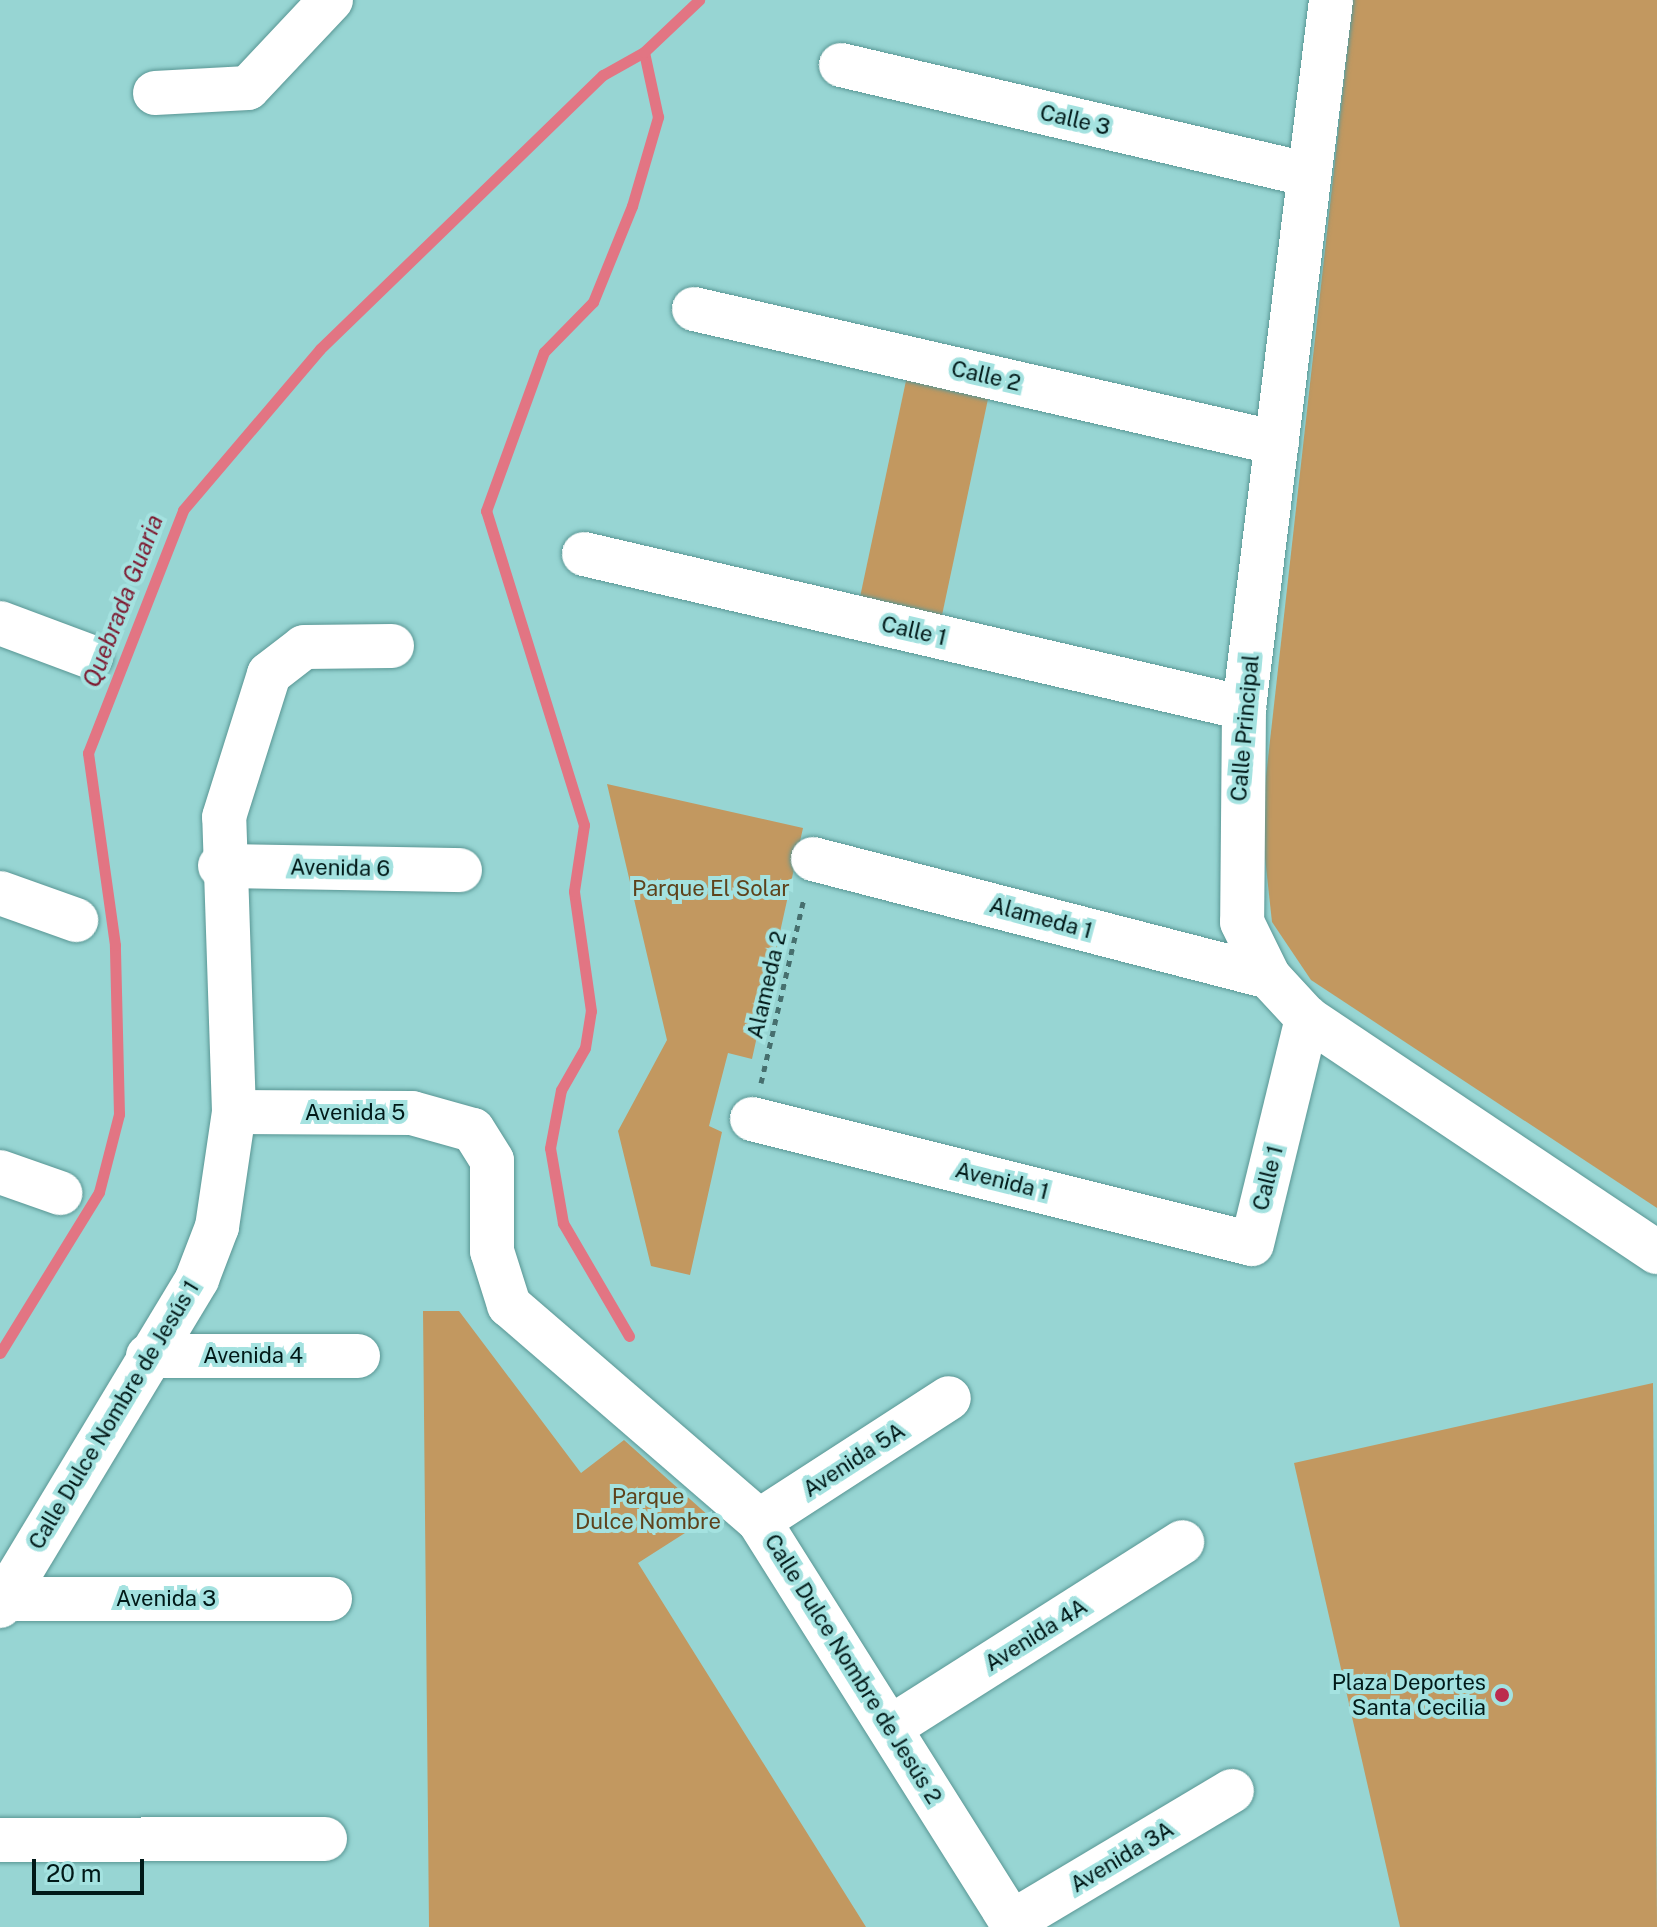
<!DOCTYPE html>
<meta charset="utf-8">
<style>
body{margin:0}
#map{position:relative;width:1657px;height:1927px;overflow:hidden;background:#97d5d3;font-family:"Public Sans",sans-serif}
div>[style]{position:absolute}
.green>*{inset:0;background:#c29860;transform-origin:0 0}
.stream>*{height:11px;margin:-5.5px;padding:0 5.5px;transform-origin:5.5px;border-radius:5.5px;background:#e27583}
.path>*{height:5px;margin-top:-2.5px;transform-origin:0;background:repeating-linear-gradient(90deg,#466f6e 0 6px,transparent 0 12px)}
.roads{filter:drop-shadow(0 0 2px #599694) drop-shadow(0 0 2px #599694)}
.minor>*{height:44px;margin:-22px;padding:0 22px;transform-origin:22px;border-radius:22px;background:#fff}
.dots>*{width:22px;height:22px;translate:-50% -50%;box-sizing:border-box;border:4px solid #a4e2e0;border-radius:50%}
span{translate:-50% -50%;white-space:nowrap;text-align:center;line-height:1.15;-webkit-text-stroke:8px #a4e2e0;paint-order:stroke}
.street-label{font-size:22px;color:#011918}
.park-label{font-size:22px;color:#5e421b}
.poi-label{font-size:22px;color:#011918}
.right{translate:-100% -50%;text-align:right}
.water-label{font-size:24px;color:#7e1c32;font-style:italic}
.scale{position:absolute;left:32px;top:1859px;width:112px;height:36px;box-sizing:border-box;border:4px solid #011918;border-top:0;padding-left:10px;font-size:24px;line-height:28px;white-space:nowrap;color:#011918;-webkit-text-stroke:6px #a4e2e0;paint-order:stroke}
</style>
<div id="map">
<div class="green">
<div style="clip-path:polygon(1353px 0,1657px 0,1657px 1208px,1311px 980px,1272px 922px,1261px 821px)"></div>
<div style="left:907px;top:376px;width:84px;height:233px;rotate:12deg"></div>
<div style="clip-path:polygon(607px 784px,803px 828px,752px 1059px,728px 1053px,709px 1126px,722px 1132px,690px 1275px,651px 1266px,618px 1131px,667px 1040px)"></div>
<div style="clip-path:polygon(423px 1311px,459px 1311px,581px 1473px,624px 1440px,710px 1517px,638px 1563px,866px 1927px,429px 1927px)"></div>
<div style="clip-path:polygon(1653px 1383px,1657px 1927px,1400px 1927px,1294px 1463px)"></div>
</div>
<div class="stream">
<div style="left:629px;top:1336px;width:131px;rotate:-120.3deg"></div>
<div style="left:563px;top:1223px;width:76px;rotate:-99.8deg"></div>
<div style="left:550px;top:1148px;width:59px;rotate:-79.3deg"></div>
<div style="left:561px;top:1090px;width:48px;rotate:-60.3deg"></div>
<div style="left:585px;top:1048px;width:37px;rotate:-81deg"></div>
<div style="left:591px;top:1011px;width:121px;rotate:-98.1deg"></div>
<div style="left:574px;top:891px;width:67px;rotate:-81.4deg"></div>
<div style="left:584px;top:825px;width:329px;rotate:-107.3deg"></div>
<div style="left:486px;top:511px;width:169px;rotate:-70deg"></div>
<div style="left:544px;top:352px;width:70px;rotate:-45.6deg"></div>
<div style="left:593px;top:302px;width:104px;rotate:-67.9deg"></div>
<div style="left:632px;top:206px;width:93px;rotate:-73.7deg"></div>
<div style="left:658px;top:117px;width:66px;rotate:-102.2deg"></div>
<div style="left:0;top:1353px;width:189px;rotate:-58.4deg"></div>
<div style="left:99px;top:1192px;width:81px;rotate:-75.6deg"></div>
<div style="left:119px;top:1114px;width:169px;rotate:-91.4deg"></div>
<div style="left:115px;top:945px;width:194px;rotate:-98deg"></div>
<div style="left:88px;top:753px;width:261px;rotate:-68.6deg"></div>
<div style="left:183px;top:510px;width:211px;rotate:-49.6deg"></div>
<div style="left:320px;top:349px;width:394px;rotate:-44.1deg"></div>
<div style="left:603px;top:75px;width:47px;rotate:-29.3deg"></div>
<div style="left:644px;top:52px;width:76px;rotate:-43.4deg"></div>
</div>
<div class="path">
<div style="left:761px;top:1083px;width:190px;rotate:-76.9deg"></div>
</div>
<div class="roads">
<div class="minor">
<div style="left:1331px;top:0;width:713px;rotate:97.01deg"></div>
<div style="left:1244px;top:708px;width:214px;rotate:90.5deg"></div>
<div style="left:1242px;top:922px;width:61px;rotate:63.9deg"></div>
<div style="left:1269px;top:977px;width:56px;rotate:47.2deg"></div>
<div style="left:1307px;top:1018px;width:421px;rotate:33.8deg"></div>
<div style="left:841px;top:65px;width:481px;rotate:13.2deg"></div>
<div style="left:155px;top:93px;width:93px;rotate:-3.1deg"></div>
<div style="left:248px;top:88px;width:121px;rotate:-46.7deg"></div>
<div style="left:694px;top:309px;width:598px;rotate:12.94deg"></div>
<div style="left:584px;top:554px;width:678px;rotate:13.13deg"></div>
<div style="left:0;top:623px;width:97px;rotate:20.5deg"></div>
<div style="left:813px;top:859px;width:471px;rotate:14.5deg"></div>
<div style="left:220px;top:866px;width:240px;rotate:1deg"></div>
<div style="left:0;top:893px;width:81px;rotate:19.6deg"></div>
<div style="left:234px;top:1112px;width:178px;rotate:0.3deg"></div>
<div style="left:412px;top:1113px;width:63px;rotate:15.6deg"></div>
<div style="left:473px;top:1130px;width:36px;rotate:58deg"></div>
<div style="left:492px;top:1161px;width:90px;rotate:90deg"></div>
<div style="left:492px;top:1251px;width:57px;rotate:72.5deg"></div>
<div style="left:509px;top:1305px;width:330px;rotate:40.8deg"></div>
<div style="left:759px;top:1521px;width:480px;rotate:57.8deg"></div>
<div style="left:752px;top:1119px;width:515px;rotate:14.04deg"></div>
<div style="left:1252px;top:1244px;width:233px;rotate:-76.3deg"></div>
<div style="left:0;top:1172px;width:64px;rotate:19.3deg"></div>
<div style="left:148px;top:1356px;width:210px"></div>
<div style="left:759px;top:1521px;width:226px;rotate:-32.9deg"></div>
<div style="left:3px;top:1599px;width:327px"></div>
<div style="left:0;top:1606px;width:382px;rotate:-58.9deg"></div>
<div style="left:197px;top:1279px;width:56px;rotate:-69deg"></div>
<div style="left:217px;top:1227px;width:116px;rotate:-81.6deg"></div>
<div style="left:234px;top:1112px;width:295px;rotate:-91.9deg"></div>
<div style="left:224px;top:817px;width:150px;rotate:-72.5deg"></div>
<div style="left:269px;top:674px;width:44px;rotate:-37.6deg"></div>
<div style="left:304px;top:647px;width:88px;rotate:-0.7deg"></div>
<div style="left:891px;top:1727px;width:345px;rotate:-32.4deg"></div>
<div style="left:0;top:1840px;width:325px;rotate:-0.2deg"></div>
<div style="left:1012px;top:1922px;width:256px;rotate:-30.8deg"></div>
</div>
</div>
<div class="dots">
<div style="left:1502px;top:1695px;background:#bc2b4d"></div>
</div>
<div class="street-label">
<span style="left:1075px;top:120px;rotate:13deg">Calle 3</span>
<span style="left:986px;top:376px;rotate:13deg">Calle 2</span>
<span style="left:914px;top:631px;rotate:13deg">Calle 1</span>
<span style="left:1245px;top:728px;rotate:-85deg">Calle Principal</span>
<span style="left:340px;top:868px;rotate:1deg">Avenida 6</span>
<span style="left:1041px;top:918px;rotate:15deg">Alameda 1</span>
<span style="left:767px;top:985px;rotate:-77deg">Alameda 2</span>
<span style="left:355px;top:1113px">Avenida 5</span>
<span style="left:1268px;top:1178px;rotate:-76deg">Calle 1</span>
<span style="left:1002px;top:1181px;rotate:14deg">Avenida 1</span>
<span style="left:253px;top:1356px">Avenida 4</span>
<span style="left:114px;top:1415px;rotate:-59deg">Calle Dulce Nombre de Jesús 1</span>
<span style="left:854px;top:1460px;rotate:-33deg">Avenida 5A</span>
<span style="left:166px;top:1599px">Avenida 3</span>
<span style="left:1036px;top:1635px;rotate:-32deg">Avenida 4A</span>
<span style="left:853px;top:1669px;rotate:58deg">Calle Dulce Nombre de Jesús 2</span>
<span style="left:1122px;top:1857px;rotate:-31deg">Avenida 3A</span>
</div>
<div class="park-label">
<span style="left:711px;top:889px">Parque El Solar</span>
<span style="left:648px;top:1509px">Parque<br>Dulce Nombre</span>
</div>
<div class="poi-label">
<span class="right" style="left:1486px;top:1695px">Plaza Deportes<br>Santa Cecilia</span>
</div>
<div class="water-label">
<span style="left:123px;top:601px;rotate:-69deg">Quebrada Guaria</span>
</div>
<div class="scale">20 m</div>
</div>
